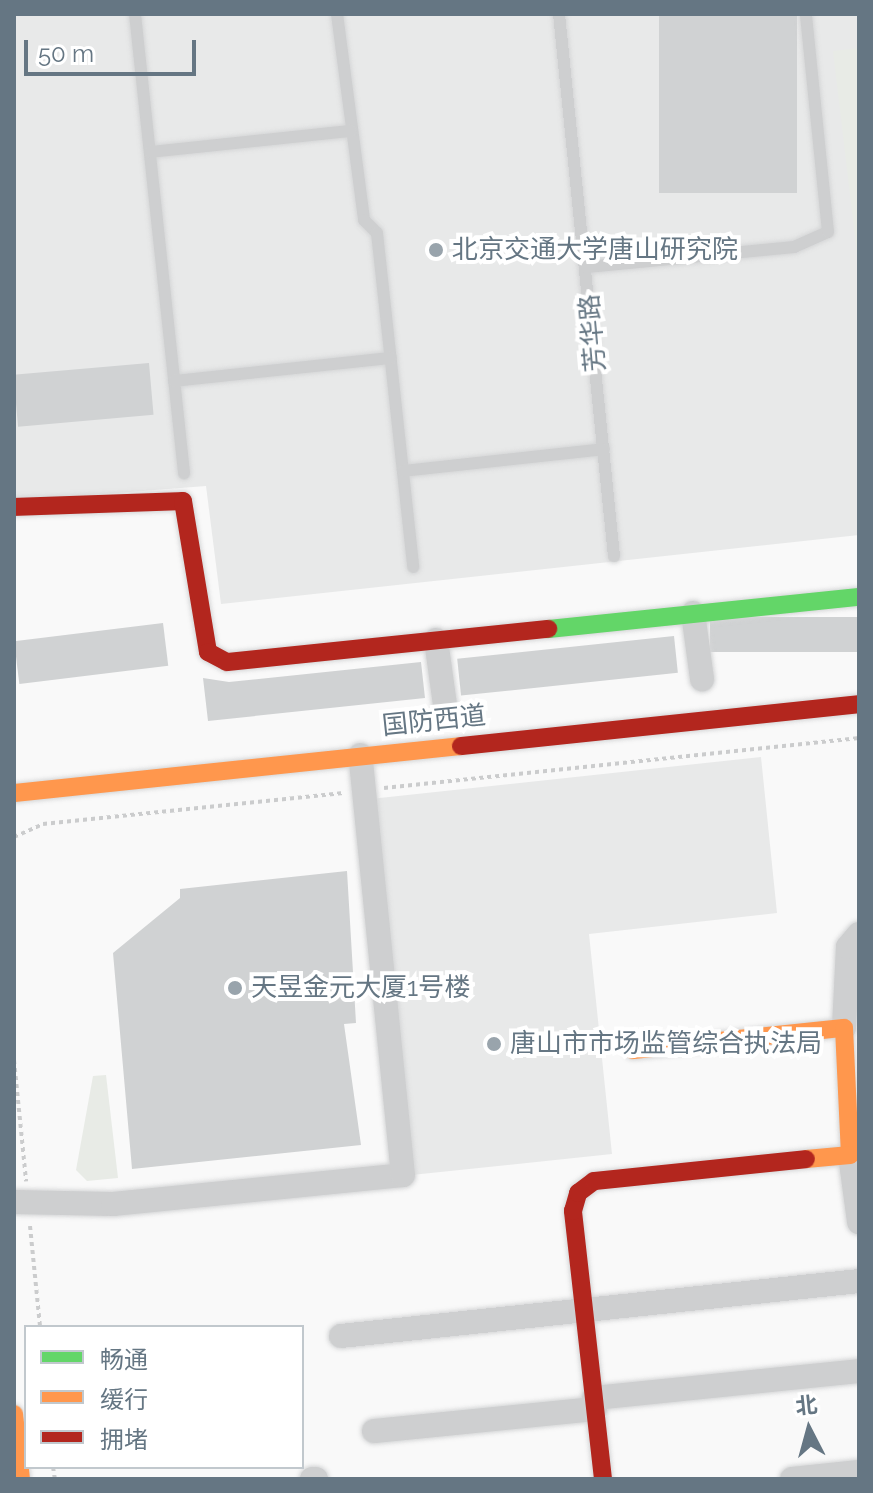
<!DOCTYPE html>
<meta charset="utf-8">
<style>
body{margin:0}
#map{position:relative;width:873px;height:1493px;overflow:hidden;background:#f9f9f9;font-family:Raleway,"Noto Sans SC",sans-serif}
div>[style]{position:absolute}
.built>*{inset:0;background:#e8e9e9}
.green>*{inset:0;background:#e8ebe6}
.building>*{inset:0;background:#d0d2d3;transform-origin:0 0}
.path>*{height:4px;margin-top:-2px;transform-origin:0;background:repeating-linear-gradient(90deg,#cbcccd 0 4px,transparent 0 8px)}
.roads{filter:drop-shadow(0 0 2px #d5d6d7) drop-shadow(0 0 2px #d5d6d7)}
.lane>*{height:12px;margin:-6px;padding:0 6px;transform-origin:6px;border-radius:6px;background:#cecfd0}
.street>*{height:24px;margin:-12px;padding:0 12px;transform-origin:12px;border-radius:12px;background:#cecfd0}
.fast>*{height:18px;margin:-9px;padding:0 9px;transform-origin:9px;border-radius:9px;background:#63d668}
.slow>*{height:18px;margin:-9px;padding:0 9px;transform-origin:9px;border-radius:9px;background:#ff974d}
.jam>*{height:18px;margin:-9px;padding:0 9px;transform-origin:9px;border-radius:9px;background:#b3261e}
.dots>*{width:22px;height:22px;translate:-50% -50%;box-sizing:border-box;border:4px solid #fff;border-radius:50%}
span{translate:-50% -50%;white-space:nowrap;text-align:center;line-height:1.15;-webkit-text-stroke:8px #fff;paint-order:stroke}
.poi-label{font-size:26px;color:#657683}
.left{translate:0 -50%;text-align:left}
.street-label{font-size:26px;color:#657683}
.frame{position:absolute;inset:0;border:16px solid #657683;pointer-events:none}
.legend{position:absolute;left:24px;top:1325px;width:280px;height:144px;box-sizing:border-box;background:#fff;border:2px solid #c1c8cd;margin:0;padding:10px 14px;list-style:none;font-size:24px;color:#657683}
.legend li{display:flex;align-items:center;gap:16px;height:40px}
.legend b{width:40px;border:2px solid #c1c8cd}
.north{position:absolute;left:769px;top:1389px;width:80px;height:80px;-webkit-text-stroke:6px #fff;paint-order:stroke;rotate:354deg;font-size:22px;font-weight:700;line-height:32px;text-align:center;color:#657683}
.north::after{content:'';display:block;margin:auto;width:28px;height:36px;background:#657683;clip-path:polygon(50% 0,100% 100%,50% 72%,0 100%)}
.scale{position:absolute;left:24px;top:40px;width:172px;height:36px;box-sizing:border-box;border:4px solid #657683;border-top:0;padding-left:10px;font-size:24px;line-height:28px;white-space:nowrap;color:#657683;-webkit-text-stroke:6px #fff;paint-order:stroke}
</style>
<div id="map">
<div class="built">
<div style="clip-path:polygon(14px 14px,859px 14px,859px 535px,221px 604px,206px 486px,14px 501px)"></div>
<div style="clip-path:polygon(761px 757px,777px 913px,589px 934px,612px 1154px,402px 1176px,361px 800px)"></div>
</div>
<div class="green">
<div style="clip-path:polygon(859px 48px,859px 271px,833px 51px)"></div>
<div style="clip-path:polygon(106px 1075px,118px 1178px,87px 1181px,76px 1170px,93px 1076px)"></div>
</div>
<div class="building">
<div style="left:659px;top:14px;width:138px;height:179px"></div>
<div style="left:149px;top:363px;width:52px;height:136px;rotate:85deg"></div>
<div style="left:859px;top:617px;width:35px;height:149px;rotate:90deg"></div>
<div style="left:163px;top:623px;width:43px;height:150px;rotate:83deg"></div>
<div style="left:674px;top:636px;width:37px;height:218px;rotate:84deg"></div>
<div style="clip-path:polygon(421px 662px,425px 698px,208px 721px,203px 678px,229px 682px)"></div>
<div style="clip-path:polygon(347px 871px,356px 1023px,344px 1024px,361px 1145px,132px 1169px,113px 953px,180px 898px,180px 889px)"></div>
</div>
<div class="path">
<div style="left:384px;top:788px;width:478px;rotate:-6deg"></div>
<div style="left:14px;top:837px;width:32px;rotate:-24deg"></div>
<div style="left:43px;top:824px;width:302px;rotate:-5.9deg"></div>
<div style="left:14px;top:1060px;width:122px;rotate:84.3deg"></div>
<div style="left:30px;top:1226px;width:101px;rotate:84.3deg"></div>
<div style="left:53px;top:1467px;width:12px;rotate:81deg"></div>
</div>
<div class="roads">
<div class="lane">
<div style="left:135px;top:14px;width:462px;rotate:83.9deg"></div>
<div style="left:337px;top:14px;width:208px;rotate:82.5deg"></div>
<div style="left:364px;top:220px;width:18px;rotate:45deg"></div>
<div style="left:377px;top:233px;width:336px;rotate:83.8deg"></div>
<div style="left:559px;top:14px;width:545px;rotate:84.21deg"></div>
<div style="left:150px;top:152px;width:202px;rotate:-6deg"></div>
<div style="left:587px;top:267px;width:208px;rotate:-5.5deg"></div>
<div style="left:794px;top:247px;width:37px;rotate:-24deg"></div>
<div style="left:828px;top:232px;width:219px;rotate:-95.8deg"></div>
<div style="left:174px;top:381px;width:218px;rotate:-6.1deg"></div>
<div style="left:403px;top:471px;width:202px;rotate:-6.2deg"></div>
</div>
<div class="street">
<div style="left:693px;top:613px;width:67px;rotate:82.2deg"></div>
<div style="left:436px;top:640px;width:66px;rotate:82.1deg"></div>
<div style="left:844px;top:1028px;width:81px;rotate:-87.2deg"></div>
<div style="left:848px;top:947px;width:17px;rotate:-50deg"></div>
<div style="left:850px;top:1155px;width:68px;rotate:82.3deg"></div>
<div style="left:14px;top:1202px;width:99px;rotate:1.2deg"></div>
<div style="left:113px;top:1204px;width:291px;rotate:-5.7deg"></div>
<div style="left:403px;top:1175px;width:422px;rotate:-95.8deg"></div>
<div style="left:341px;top:1336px;width:521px;rotate:-6.06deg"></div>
<div style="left:594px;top:1398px;width:266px;rotate:-5.8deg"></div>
<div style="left:374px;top:1431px;width:222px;rotate:-5.7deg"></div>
<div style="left:312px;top:1479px;width:4px"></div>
<div style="left:792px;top:1479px;width:67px;rotate:-6deg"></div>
</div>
<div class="fast">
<div style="left:548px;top:629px;width:313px;rotate:-5.9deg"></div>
</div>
<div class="slow">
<div style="left:14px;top:793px;width:449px;rotate:-6deg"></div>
<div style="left:633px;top:1050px;width:212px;rotate:-6deg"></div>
<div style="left:844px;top:1028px;width:127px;rotate:87.3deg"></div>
<div style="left:850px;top:1155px;width:44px;rotate:174.8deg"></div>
<div style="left:14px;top:1414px;width:65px;rotate:83.9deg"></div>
</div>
<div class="jam">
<div style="left:14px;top:507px;width:169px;rotate:-2deg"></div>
<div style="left:183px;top:501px;width:153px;rotate:80.6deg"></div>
<div style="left:208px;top:652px;width:21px;rotate:28deg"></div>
<div style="left:227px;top:662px;width:323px;rotate:-5.9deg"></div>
<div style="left:461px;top:746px;width:400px;rotate:-6deg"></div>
<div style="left:603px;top:1479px;width:270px;rotate:-96.4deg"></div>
<div style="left:573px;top:1211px;width:19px;rotate:-74deg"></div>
<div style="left:578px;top:1193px;width:20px;rotate:-37deg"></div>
<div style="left:594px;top:1181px;width:213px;rotate:-5.9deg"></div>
</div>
</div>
<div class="dots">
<div style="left:436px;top:250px;background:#99a4ac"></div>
<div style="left:235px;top:988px;background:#99a4ac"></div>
<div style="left:494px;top:1044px;background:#99a4ac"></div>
</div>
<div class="poi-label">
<span class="left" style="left:452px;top:250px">北京交通大学唐山研究院</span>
<span class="left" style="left:251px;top:988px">天昱金元大厦1号楼</span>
<span class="left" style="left:510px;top:1044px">唐山市市场监管综合执法局</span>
</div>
<div class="street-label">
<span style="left:593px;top:333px;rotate:-95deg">芳华路</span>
<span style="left:434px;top:721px;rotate:-6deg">国防西道</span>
</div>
<div class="frame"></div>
<ul class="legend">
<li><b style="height:10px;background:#63d668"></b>畅通</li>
<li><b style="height:10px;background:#ff974d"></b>缓行</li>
<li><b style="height:10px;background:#b3261e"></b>拥堵</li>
</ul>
<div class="north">北</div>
<div class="scale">50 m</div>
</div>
